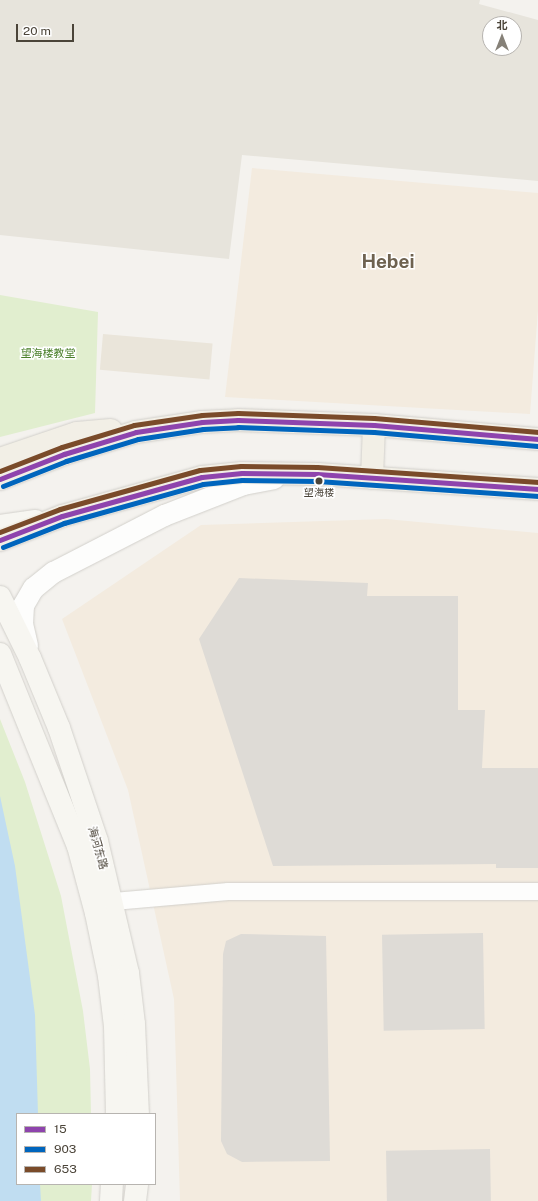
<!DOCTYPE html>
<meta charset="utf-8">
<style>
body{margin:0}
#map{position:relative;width:538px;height:1201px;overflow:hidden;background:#f4f2ee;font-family:"Public Sans","Noto Sans SC",sans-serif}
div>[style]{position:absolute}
.residential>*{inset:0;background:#e7e4dc}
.commercial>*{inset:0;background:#f3ebdf}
.education>*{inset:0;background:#eae5da;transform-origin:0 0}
.green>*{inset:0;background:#e1eecf}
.water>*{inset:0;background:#c0ddf1}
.building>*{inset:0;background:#dedbd6;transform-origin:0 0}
.roads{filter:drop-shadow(0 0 1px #d2d0cb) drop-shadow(0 0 1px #d2d0cb)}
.minor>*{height:17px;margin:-8.5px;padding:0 8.5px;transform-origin:8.5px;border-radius:8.5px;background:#fdfdfc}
.tertiary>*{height:21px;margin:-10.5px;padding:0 10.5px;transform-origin:10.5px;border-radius:10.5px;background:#fdfdfc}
.secondary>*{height:22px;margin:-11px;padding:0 11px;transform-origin:11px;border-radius:11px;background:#f7f6f1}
.primary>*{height:22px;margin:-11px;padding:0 11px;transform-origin:11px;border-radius:11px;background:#f2efe6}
.bus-1>*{height:5px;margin:-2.5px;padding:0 2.5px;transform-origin:2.5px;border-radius:2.5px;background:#8e44ad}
.bus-2>*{height:5px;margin:-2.5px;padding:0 2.5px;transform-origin:2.5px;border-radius:2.5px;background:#0065bd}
.bus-3>*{height:5px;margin:-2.5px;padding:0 2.5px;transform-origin:2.5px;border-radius:2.5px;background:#7a4b2a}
.dots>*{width:11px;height:11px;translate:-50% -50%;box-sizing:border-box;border:2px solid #fff;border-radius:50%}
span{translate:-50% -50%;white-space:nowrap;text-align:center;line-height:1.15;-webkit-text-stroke:3px #fff;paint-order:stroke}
.bus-label{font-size:10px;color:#4b4439}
.park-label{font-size:11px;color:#4a7f2a}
.street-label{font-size:11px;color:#4b4439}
.town-label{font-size:19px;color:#6e6250;font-weight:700}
.legend{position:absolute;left:16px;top:1113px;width:140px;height:72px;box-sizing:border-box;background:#fff;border:1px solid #b7b4b0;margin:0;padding:5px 7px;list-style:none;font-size:12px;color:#4b4439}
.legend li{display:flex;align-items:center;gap:8px;height:20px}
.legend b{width:20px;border:1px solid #b7b4b0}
.north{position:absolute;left:482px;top:16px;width:40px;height:40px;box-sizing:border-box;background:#fff;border:1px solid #b7b4b0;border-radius:50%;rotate:0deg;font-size:11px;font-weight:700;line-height:16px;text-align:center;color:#4b4439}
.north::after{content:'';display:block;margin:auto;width:14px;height:18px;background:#868178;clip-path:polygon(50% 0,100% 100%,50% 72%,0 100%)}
.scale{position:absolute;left:16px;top:24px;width:58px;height:18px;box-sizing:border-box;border:2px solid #4b4439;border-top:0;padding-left:5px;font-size:12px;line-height:14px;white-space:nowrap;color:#4b4439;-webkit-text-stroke:3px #fff;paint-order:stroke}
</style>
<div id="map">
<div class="residential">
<div style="clip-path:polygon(evenodd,0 0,480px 0,479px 4px,538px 20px,538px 181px,242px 155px,229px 259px,0 235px,0 0,490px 24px,514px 24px,514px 48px,490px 48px,490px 24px)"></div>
</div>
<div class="commercial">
<div style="clip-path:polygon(252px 168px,538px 193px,538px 310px,530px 414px,225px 397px)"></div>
<div style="clip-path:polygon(386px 519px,538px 533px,538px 1201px,180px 1201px,174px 999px,128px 790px,62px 619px,201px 525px)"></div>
</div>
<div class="education">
<div style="left:103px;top:334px;width:110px;height:36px;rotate:5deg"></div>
</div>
<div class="green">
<div style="clip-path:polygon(0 295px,98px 312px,95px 413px,0 437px)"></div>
<div style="clip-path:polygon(0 719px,25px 782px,61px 896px,83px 1011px,90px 1069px,91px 1114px,17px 1114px,17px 1184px,92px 1184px,91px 1201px,0 1201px)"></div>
</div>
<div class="water">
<div style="clip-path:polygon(0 796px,15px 866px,35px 1015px,38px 1114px,17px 1114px,17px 1184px,40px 1184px,41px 1201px,0 1201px)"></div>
</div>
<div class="building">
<div style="clip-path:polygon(239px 578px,368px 583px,367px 596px,458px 596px,458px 710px,485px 710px,482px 768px,538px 768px,538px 868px,496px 868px,496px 864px,273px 866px,199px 639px)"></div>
<div style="left:483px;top:933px;width:96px;height:101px;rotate:89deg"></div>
<div style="clip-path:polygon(241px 934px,326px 936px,330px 1161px,242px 1162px,227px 1154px,221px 1141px,223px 954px,226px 941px)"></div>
<div style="left:490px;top:1149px;width:52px;height:104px;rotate:89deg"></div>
</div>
<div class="roads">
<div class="minor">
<div style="left:113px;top:901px;width:115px;rotate:-5deg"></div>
<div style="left:228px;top:891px;width:310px"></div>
</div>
<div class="tertiary">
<div style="left:27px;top:645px;width:22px;rotate:-103deg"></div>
<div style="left:22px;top:624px;width:19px;rotate:-87deg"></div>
<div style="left:23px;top:605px;width:20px;rotate:-60deg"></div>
<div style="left:33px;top:588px;width:26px;rotate:-39deg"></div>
<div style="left:53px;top:572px;width:125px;rotate:-27.2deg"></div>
<div style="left:164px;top:515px;width:85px;rotate:-21.4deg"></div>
<div style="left:243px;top:484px;width:31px;rotate:-11deg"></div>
</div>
<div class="secondary">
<div style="left:0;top:526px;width:36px;rotate:-8deg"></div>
<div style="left:0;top:597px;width:68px;rotate:63.8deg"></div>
<div style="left:30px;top:658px;width:76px;rotate:67.5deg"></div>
<div style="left:59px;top:728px;width:119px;rotate:71.4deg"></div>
<div style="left:97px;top:841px;width:136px;rotate:76.8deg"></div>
<div style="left:128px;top:973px;width:51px;rotate:83.3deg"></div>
<div style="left:134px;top:1024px;width:90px;rotate:87.5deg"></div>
<div style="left:0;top:654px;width:207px;rotate:67.9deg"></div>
<div style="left:78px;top:846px;width:69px;rotate:75deg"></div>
<div style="left:96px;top:913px;width:64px;rotate:78.3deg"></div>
<div style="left:109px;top:976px;width:50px;rotate:83.2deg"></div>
<div style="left:115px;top:1026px;width:88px;rotate:88.7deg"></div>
<div style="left:111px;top:1201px;width:17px;rotate:-87deg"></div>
<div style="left:135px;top:1201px;width:17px;rotate:-83deg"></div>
</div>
<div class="primary">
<div style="left:0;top:459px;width:81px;rotate:-18.7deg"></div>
<div style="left:77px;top:433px;width:34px;rotate:-5deg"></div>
<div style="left:372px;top:478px;width:53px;rotate:-87.8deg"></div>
<div style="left:0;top:479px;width:69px;rotate:-21.3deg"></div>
<div style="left:64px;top:454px;width:75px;rotate:-17deg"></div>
<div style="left:136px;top:432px;width:67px;rotate:-8.6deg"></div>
<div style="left:202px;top:422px;width:36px;rotate:-3deg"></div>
<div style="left:238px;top:420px;width:136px;rotate:2.1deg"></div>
<div style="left:374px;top:425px;width:165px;rotate:4.9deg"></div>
<div style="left:0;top:540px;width:66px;rotate:-21.2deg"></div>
<div style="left:62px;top:516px;width:145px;rotate:-15.6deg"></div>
<div style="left:202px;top:477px;width:40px;rotate:-5.7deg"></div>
<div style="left:242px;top:473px;width:75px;rotate:0.8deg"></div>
<div style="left:317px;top:474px;width:222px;rotate:3.9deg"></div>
</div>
</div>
<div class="bus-1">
<div style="left:0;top:479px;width:69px;rotate:-21.3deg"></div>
<div style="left:64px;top:454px;width:75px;rotate:-17deg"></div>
<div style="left:136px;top:432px;width:67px;rotate:-8.6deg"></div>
<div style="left:202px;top:422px;width:36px;rotate:-3deg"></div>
<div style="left:238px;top:420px;width:136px;rotate:2.1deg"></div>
<div style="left:374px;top:425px;width:165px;rotate:4.9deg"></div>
<div style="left:0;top:540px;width:66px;rotate:-21.2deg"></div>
<div style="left:62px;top:516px;width:145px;rotate:-15.6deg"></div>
<div style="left:202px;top:477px;width:40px;rotate:-5.7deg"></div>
<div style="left:242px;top:473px;width:75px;rotate:0.8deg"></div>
<div style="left:317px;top:474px;width:222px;rotate:3.9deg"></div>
</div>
<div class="bus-2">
<div style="left:3px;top:486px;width:68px;rotate:-21.6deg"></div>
<div style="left:66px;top:461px;width:75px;rotate:-17deg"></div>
<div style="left:138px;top:439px;width:66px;rotate:-8.7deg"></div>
<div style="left:203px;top:429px;width:35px;rotate:-3deg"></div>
<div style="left:238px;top:427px;width:136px;rotate:2.1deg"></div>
<div style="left:374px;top:432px;width:164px;rotate:4.9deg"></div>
<div style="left:3px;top:547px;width:66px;rotate:-21.5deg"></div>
<div style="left:64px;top:523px;width:144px;rotate:-15.7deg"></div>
<div style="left:203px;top:484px;width:39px;rotate:-6deg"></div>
<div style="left:242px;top:480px;width:75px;rotate:0.8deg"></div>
<div style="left:317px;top:481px;width:222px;rotate:3.9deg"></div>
</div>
<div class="bus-3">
<div style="left:0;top:471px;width:66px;rotate:-21.2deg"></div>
<div style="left:62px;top:447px;width:75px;rotate:-17deg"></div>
<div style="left:134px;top:425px;width:69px;rotate:-8.4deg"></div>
<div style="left:202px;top:415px;width:36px;rotate:-3deg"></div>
<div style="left:238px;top:413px;width:136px;rotate:2.1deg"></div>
<div style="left:374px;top:418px;width:165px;rotate:4.9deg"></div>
<div style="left:0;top:532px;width:64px;rotate:-21deg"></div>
<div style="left:60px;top:509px;width:145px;rotate:-15.6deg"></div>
<div style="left:200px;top:470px;width:41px;rotate:-5.6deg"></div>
<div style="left:241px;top:466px;width:76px;rotate:0.8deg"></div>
<div style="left:317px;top:467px;width:222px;rotate:3.9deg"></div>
</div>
<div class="dots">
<div style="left:319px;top:481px;background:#4b4439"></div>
</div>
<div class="bus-label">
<span style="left:319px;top:493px">望海楼</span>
</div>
<div class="park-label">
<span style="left:48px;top:353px">望海楼教堂</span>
</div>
<div class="street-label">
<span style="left:98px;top:848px;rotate:74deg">海河东路</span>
</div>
<div class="town-label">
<span style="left:388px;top:262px">Hebei</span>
</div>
<ul class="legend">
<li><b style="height:5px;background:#8e44ad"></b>15</li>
<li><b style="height:5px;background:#0065bd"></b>903</li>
<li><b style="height:5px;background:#7a4b2a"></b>653</li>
</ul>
<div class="north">北</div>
<div class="scale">20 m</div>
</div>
